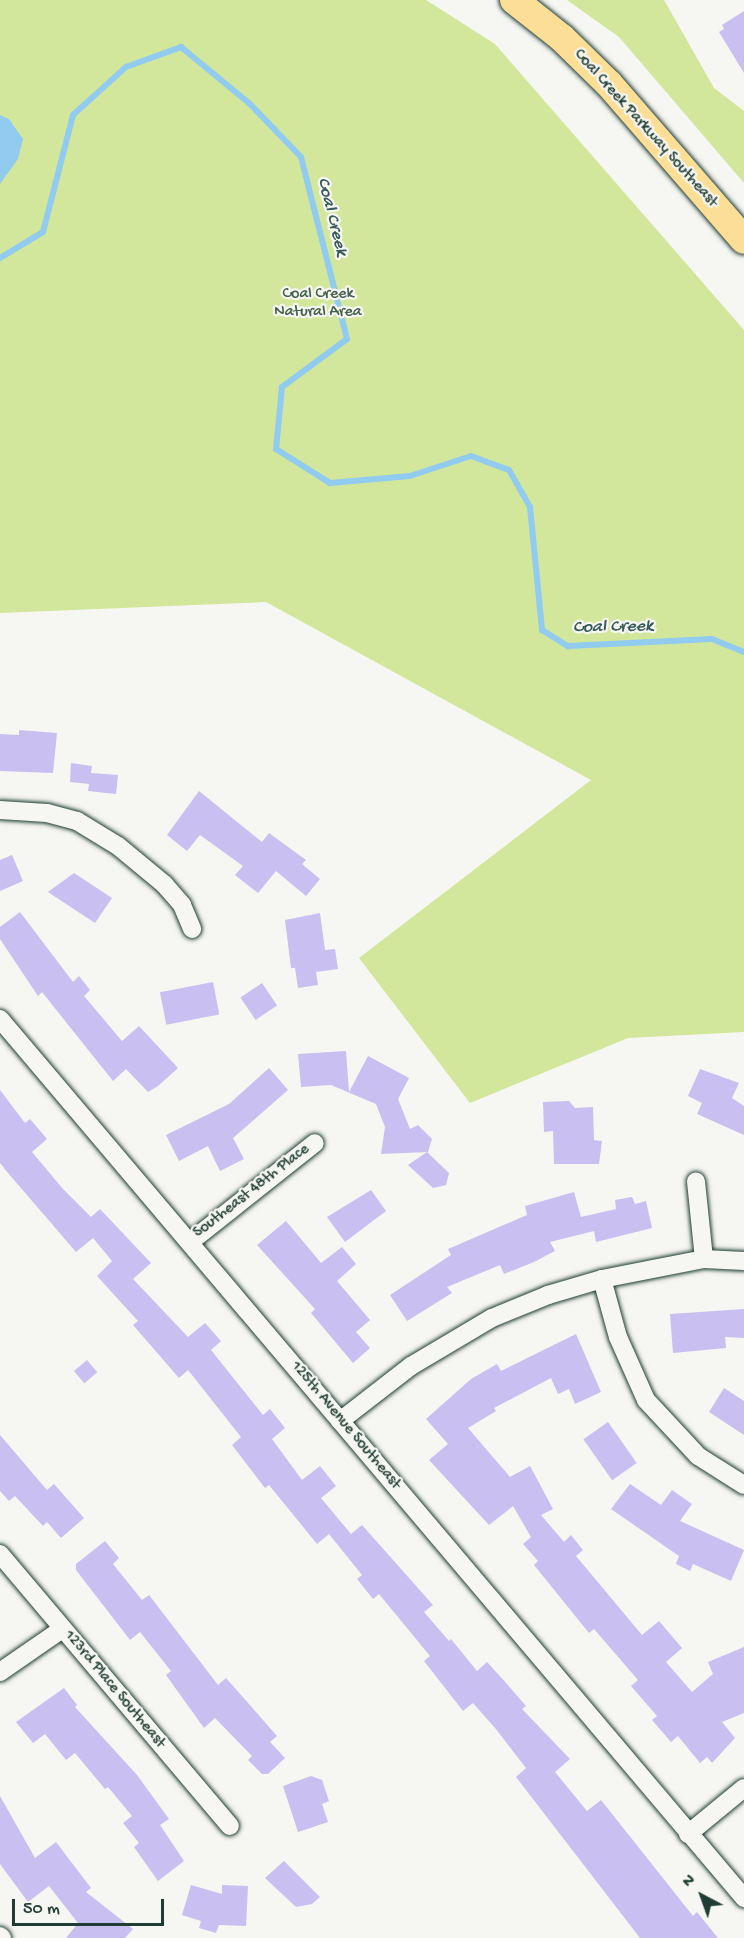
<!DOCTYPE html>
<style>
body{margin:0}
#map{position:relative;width:744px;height:1938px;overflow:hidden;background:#f6f6f2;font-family:"Gochi Hand",sans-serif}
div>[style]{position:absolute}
.green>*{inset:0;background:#d2e79b}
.water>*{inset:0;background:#91cbf0}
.stream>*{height:6px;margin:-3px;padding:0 3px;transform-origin:3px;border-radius:3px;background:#91cbf0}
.building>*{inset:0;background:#cabff1;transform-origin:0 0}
.roads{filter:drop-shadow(0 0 2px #1f3d34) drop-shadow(0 0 2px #1f3d34)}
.street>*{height:18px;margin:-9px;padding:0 9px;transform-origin:9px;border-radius:9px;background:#f6f6f2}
.primary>*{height:28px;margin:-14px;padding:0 14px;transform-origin:14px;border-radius:14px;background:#fdde96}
span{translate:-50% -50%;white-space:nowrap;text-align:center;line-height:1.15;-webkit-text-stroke:4.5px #f6f6f2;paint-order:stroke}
.street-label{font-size:16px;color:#1f3d34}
.park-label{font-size:16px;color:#435f49}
.water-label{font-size:18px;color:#36595a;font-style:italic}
.north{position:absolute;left:672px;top:1866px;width:60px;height:60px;-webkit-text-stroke:4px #f6f6f2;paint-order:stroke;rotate:319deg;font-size:16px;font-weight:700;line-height:24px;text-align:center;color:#1f3d34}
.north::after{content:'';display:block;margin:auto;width:21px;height:27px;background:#1f3d34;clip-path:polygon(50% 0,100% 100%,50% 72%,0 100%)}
.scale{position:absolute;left:12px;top:1899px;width:152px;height:27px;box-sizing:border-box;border:3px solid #1f3d34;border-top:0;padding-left:8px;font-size:18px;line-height:21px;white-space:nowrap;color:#1f3d34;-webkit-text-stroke:4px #f6f6f2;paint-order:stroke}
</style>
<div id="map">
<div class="green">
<div style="clip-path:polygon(0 0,426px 0,495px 44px,744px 330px,744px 1032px,628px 1038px,470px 1103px,359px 958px,591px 780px,266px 602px,0 613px)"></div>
<div style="clip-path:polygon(567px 0,664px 0,714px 88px,744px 111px,744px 183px,619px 37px)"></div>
</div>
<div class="water">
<div style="clip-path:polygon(0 115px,9px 119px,23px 139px,18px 159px,0 184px)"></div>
</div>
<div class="stream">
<div style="left:0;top:258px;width:50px;rotate:-31.2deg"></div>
<div style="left:43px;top:232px;width:121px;rotate:-75.6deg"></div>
<div style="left:73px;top:115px;width:72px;rotate:-42.2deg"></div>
<div style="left:126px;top:67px;width:59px;rotate:-20deg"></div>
<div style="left:181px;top:47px;width:88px;rotate:39.5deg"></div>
<div style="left:249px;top:103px;width:75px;rotate:46.1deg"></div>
<div style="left:301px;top:157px;width:188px;rotate:75.8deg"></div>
<div style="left:347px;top:339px;width:81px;rotate:143.6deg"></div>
<div style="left:282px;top:387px;width:62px;rotate:95.5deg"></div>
<div style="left:276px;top:449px;width:64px;rotate:32.2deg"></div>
<div style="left:330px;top:483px;width:80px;rotate:-5deg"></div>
<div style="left:410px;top:476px;width:64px;rotate:-18.2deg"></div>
<div style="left:471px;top:456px;width:40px;rotate:20.2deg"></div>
<div style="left:509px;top:470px;width:43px;rotate:60.4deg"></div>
<div style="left:530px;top:507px;width:124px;rotate:84.4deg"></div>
<div style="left:542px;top:630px;width:31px;rotate:32deg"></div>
<div style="left:568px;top:646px;width:144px;rotate:-2.8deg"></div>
<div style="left:712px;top:639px;width:35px;rotate:22deg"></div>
</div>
<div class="building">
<div style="clip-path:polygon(744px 11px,744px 73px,719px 32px,724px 29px,722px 25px)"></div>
<div style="clip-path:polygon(19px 730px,57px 733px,53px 773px,0 771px,0 734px,19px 735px)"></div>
<div style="clip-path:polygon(71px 763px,92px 766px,91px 773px,118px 775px,116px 794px,88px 791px,89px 784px,70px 782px)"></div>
<div style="clip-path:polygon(199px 791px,262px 842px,269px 833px,306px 860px,302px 864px,320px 879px,306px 896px,276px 871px,258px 893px,235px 875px,243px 866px,200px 835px,187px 851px,167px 835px)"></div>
<div style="clip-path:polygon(12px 855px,23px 881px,0 891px,0 860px)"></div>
<div style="clip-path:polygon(74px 873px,112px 898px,95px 923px,48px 892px)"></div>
<div style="clip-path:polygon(20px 912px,73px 982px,79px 976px,90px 990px,84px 996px,122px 1041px,139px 1026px,178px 1068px,158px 1086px,148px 1092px,126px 1069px,113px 1081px,42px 992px,38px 996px,0 939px,0 927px)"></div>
<div style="clip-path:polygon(320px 913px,325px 950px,335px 949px,338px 969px,316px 972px,318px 985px,298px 988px,295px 968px,291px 968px,285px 920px)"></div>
<div style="left:213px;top:982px;width:33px;height:54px;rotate:79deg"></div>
<div style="left:262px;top:983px;width:27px;height:26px;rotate:56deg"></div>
<div style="clip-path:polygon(346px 1051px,349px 1092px,368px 1056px,409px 1078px,398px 1099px,410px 1129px,418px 1125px,432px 1139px,428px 1152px,381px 1154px,385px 1127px,376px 1104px,331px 1085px,301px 1087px,298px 1054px)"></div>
<div style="clip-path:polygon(269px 1068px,288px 1090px,233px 1138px,244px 1159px,220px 1171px,208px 1146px,179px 1161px,166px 1135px,229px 1104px)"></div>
<div style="clip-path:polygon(700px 1069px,739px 1083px,732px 1098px,744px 1106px,744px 1135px,697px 1114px,702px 1103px,688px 1096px)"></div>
<div style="clip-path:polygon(0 1090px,25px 1123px,30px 1119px,47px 1139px,32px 1152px,63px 1189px,91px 1217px,100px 1209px,151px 1263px,133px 1279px,188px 1337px,205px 1323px,221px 1341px,211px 1350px,263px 1415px,270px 1409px,285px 1428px,272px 1439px,302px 1480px,320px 1466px,336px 1486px,321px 1498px,351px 1534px,362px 1525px,433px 1605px,424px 1612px,449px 1641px,451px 1639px,477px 1671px,487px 1662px,507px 1684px,526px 1706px,522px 1709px,570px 1759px,555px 1772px,587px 1811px,601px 1800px,693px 1916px,697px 1912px,718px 1938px,640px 1938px,516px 1777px,526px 1768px,495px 1728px,473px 1703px,463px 1711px,424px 1661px,430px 1656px,379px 1594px,373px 1599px,357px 1579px,362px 1575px,329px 1534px,317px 1544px,269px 1485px,265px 1488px,232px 1445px,241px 1437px,188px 1370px,179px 1378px,133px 1325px,138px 1321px,97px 1276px,112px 1261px,93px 1238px,76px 1252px,8px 1173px,0 1163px)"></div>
<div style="clip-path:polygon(569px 1101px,575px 1108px,593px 1107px,594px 1140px,602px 1141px,599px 1164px,554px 1164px,553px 1131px,544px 1132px,543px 1102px)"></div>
<div style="clip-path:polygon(427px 1152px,449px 1173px,446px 1185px,433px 1188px,408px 1165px)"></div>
<div style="clip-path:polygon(371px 1190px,386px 1211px,345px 1242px,327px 1217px)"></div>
<div style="clip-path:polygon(574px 1192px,581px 1217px,616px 1209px,615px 1200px,632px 1197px,635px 1204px,646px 1201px,652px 1228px,596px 1242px,594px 1231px,550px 1242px,555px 1251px,534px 1262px,504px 1274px,500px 1265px,447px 1287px,452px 1293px,407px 1321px,390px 1295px,451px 1255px,448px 1249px,527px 1215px,525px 1206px)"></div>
<div style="clip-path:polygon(286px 1221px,321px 1263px,342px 1247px,356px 1264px,337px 1281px,370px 1320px,356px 1332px,370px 1348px,353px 1363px,311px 1313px,315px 1309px,257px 1245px)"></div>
<div style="clip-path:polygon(744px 1309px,744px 1338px,725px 1337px,726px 1348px,673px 1353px,670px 1314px)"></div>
<div style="clip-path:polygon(576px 1334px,601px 1392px,575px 1404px,569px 1389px,558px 1394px,551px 1378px,494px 1408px,496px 1411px,468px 1428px,510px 1477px,530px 1466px,553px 1509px,541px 1515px,564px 1542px,571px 1535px,583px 1550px,576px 1556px,642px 1635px,659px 1621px,682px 1648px,666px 1662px,692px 1692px,713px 1674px,708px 1662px,744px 1647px,744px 1713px,722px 1722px,735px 1738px,712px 1763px,707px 1757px,700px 1763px,678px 1736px,671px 1742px,652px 1720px,657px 1716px,631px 1686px,638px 1680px,594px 1629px,589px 1633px,534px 1565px,538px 1561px,523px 1544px,531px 1537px,513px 1506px,489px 1525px,429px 1460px,448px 1444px,426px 1419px,471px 1379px,497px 1364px,501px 1371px)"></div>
<div style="left:87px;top:1360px;width:16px;height:17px;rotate:50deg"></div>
<div style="clip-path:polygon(724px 1388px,744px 1401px,744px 1435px,709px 1412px)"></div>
<div style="left:608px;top:1422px;width:50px;height:30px;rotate:55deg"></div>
<div style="clip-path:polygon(0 1435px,47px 1490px,54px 1484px,84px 1518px,61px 1538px,47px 1522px,43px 1526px,15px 1496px,9px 1501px,0 1491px)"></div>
<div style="clip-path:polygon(630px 1484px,661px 1505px,672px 1490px,692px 1504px,680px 1521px,744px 1550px,731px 1581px,693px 1564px,690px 1571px,676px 1564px,679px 1556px,611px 1509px)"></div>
<div style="clip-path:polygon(105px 1541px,119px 1558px,113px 1564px,142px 1600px,149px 1595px,218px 1685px,226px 1678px,277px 1736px,270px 1742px,285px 1758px,268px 1774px,262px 1774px,248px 1760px,252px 1756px,215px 1718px,204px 1728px,166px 1675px,171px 1671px,140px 1632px,130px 1640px,76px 1570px,76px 1564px)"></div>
<div style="clip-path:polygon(64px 1688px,77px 1705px,75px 1707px,137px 1775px,169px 1819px,160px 1825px,184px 1861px,158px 1881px,134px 1847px,139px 1843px,123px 1823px,132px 1816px,108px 1787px,105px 1789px,75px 1753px,66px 1760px,45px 1734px,33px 1743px,16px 1722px)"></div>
<div style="clip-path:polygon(311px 1776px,322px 1780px,329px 1801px,322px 1804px,328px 1822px,298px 1832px,283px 1786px)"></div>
<div style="clip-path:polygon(0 1796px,35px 1858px,56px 1842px,91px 1888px,86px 1892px,133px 1929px,125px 1938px,66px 1938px,78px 1923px,49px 1886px,28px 1902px,0 1864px)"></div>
<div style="clip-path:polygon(284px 1861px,320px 1897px,312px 1904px,296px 1907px,265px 1878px)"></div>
<div style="clip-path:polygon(191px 1885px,222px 1894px,222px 1885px,248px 1886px,246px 1926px,219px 1925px,216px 1933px,199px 1928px,201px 1921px,182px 1915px)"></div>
</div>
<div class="roads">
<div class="street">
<div style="left:0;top:810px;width:47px;rotate:3.7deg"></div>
<div style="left:47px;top:813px;width:31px;rotate:15deg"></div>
<div style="left:77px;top:821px;width:48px;rotate:31.4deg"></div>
<div style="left:118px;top:846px;width:60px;rotate:39.6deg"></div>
<div style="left:164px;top:884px;width:28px;rotate:49deg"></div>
<div style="left:182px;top:905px;width:26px;rotate:67deg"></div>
<div style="left:0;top:1019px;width:1152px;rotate:49.75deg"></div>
<div style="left:190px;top:1242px;width:159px;rotate:-38.4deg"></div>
<div style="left:704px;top:1259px;width:40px;rotate:2.9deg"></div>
<div style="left:602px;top:1279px;width:60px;rotate:74.6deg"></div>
<div style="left:618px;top:1337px;width:69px;rotate:66deg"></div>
<div style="left:646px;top:1400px;width:76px;rotate:47.1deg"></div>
<div style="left:698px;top:1456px;width:54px;rotate:32.2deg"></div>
<div style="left:340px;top:1421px;width:90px;rotate:-37.8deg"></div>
<div style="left:411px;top:1366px;width:94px;rotate:-30.7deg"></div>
<div style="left:492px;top:1318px;width:61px;rotate:-22.3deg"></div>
<div style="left:548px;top:1295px;width:56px;rotate:-16.5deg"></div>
<div style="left:602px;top:1279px;width:104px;rotate:-11.1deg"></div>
<div style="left:704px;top:1259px;width:78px;rotate:-95.9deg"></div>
<div style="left:0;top:1554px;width:356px;rotate:49.8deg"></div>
<div style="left:0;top:1672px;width:75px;rotate:-34.7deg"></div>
<div style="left:688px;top:1834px;width:72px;rotate:-39.4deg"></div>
<div style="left:0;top:1936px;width:3px;rotate:45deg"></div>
</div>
<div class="primary">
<div style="left:514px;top:0;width:61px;rotate:38.4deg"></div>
<div style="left:562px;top:38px;width:66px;rotate:44.4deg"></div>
<div style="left:609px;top:84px;width:206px;rotate:49.1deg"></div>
</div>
</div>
<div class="street-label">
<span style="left:645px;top:129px;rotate:48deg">Coal Creek Parkway Southeast</span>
<span style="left:252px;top:1192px;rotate:-38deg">Southeast 48th Place</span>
<span style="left:345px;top:1426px;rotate:50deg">125th Avenue Southeast</span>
<span style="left:114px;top:1690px;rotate:50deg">123rd Place Southeast</span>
</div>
<div class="park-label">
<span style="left:318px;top:304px">Coal Creek<br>Natural Area</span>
</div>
<div class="water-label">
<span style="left:331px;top:217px;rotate:76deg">Coal Creek</span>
<span style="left:613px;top:628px;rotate:-1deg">Coal Creek</span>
</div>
<div class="north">N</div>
<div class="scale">50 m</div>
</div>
